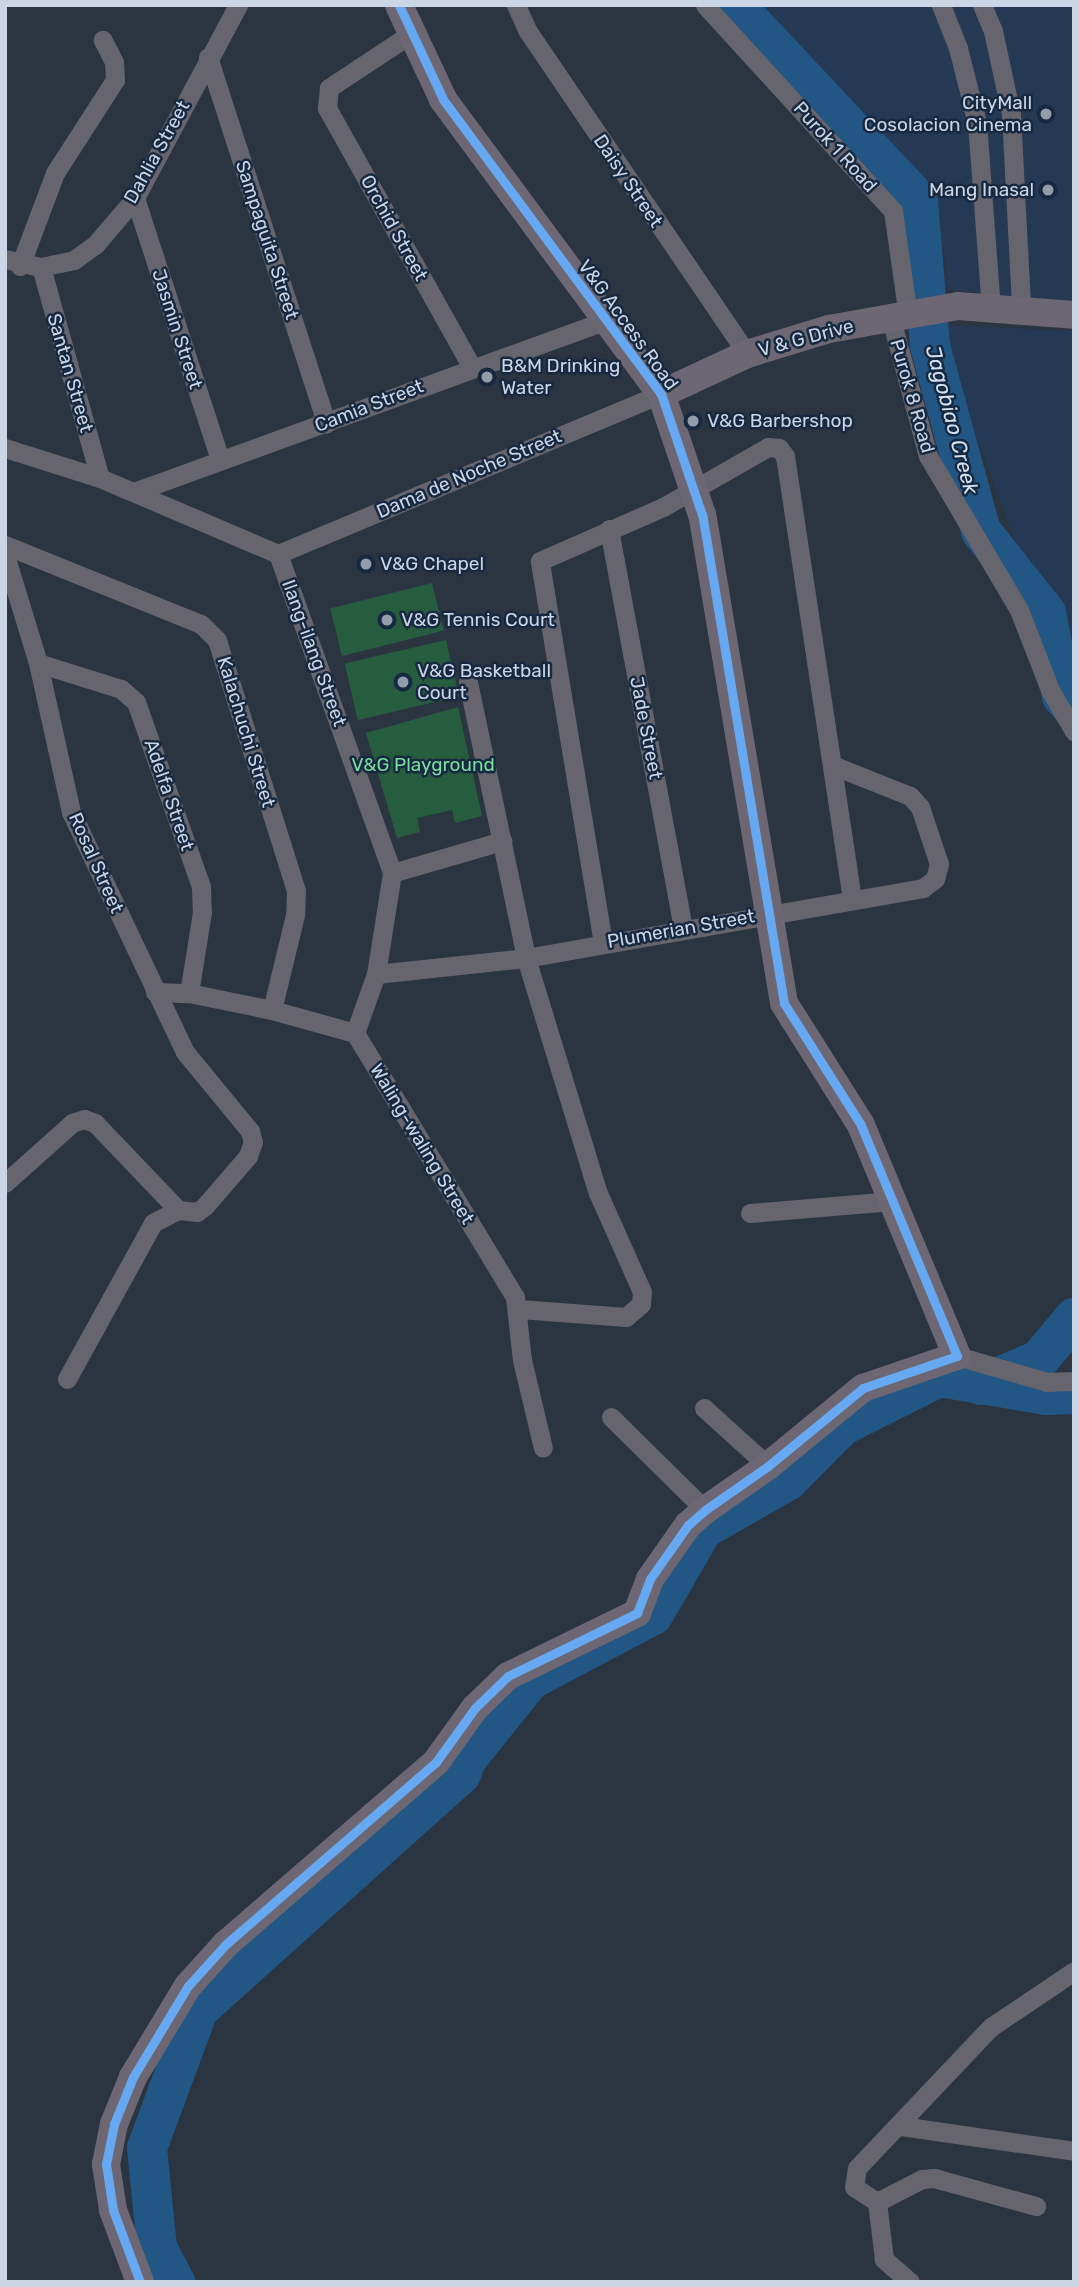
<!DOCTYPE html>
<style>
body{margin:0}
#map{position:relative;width:1079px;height:2287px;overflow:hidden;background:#2b3441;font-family:Rubik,sans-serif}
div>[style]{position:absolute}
.built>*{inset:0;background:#253955}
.green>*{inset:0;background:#265d3e;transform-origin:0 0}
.river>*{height:40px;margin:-20px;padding:0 20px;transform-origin:20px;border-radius:20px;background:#225684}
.street>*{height:19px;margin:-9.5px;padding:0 9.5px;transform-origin:9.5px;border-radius:9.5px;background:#66646d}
.secondary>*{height:28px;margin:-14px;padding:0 14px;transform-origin:14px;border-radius:14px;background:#6c6772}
.cycleway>*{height:9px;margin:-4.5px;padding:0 4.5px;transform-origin:4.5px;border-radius:4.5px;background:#66a8f1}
.dots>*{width:19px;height:19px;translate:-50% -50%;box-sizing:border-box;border:4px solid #172940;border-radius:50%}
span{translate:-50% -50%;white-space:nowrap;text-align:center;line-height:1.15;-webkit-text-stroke:5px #172940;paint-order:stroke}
.poi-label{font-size:19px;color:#cad5e5}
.right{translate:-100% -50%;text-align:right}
.left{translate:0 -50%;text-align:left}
.street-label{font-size:19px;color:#cad5e5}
.park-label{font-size:19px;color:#7bdd9c}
.water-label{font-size:21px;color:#d3e2f1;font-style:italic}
.frame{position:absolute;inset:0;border:7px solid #cad5e5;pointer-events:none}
</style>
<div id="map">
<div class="built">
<div style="clip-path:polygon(756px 5px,1074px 5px,1074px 302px,948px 290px,937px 191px)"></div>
<div style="clip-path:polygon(935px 325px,1074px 331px,1074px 683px,1061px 665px)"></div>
</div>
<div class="green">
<div style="left:432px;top:583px;width:49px;height:105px;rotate:76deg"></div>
<div style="left:446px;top:640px;width:58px;height:104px;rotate:77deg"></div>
<div style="clip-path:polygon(458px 707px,482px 816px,455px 823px,452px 810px,417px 818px,420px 832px,397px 838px,366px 733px)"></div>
</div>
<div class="river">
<div style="left:735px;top:5px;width:267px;rotate:46.8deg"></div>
<div style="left:918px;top:200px;width:146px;rotate:85.3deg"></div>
<div style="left:930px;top:346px;width:192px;rotate:74.6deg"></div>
<div style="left:981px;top:531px;width:105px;rotate:51.6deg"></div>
<div style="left:1046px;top:613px;width:85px;rotate:79.1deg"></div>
<div style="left:1062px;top:696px;width:18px;rotate:49deg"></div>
<div style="left:980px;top:1385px;width:64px;rotate:-23deg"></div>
<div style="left:1039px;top:1360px;width:55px;rotate:-50.2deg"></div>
<div style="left:175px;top:2282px;width:38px;rotate:-118deg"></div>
<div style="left:157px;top:2248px;width:100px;rotate:-95.7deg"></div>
<div style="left:147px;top:2148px;width:147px;rotate:-69.7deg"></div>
<div style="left:198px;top:2010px;width:353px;rotate:-41.9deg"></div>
<div style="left:461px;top:1774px;width:15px;rotate:-70deg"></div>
<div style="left:466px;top:1760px;width:102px;rotate:-51.3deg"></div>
<div style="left:530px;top:1680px;width:139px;rotate:-27.9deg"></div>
<div style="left:653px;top:1615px;width:99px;rotate:-59.8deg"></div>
<div style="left:703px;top:1529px;width:97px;rotate:-29.7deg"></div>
<div style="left:787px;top:1481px;width:78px;rotate:-45deg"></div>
<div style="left:842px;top:1426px;width:109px;rotate:-26.8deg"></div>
<div style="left:939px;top:1377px;width:109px;rotate:9.5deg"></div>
<div style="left:1046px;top:1395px;width:28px;rotate:-2deg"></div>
</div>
<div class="street">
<div style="left:516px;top:5px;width:27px;rotate:66deg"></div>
<div style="left:527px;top:30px;width:392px;rotate:55.8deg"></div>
<div style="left:705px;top:5px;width:279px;rotate:47.6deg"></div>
<div style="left:893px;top:211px;width:106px;rotate:81.9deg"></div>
<div style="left:941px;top:5px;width:46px;rotate:68.4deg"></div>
<div style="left:958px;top:48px;width:77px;rotate:75.8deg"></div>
<div style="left:977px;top:123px;width:186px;rotate:85.7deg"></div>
<div style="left:982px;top:5px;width:28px;rotate:67deg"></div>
<div style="left:993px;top:31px;width:85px;rotate:77.8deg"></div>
<div style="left:1011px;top:114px;width:194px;rotate:87deg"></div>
<div style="left:412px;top:33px;width:100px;rotate:146.5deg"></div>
<div style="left:329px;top:88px;width:20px;rotate:96deg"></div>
<div style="left:327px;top:108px;width:295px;rotate:60.8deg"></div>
<div style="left:208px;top:57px;width:385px;rotate:72.1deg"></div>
<div style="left:135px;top:198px;width:275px;rotate:72deg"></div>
<div style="left:5px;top:259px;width:37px;rotate:13deg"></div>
<div style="left:41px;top:267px;width:34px;rotate:-12deg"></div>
<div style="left:74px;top:260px;width:26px;rotate:-36deg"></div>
<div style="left:95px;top:245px;width:62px;rotate:-49.6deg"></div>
<div style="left:135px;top:198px;width:219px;rotate:-61.9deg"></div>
<div style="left:20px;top:266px;width:99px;rotate:-69.4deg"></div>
<div style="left:55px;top:173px;width:111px;rotate:-57.2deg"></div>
<div style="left:115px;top:80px;width:18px;rotate:-93deg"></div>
<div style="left:114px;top:62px;width:25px;rotate:-117deg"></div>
<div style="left:41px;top:267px;width:219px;rotate:74.4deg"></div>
<div style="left:891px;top:319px;width:142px;rotate:74.9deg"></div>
<div style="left:928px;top:456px;width:179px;rotate:59.4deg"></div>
<div style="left:1019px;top:610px;width:86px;rotate:68.8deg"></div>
<div style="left:1050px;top:690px;width:48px;rotate:59.7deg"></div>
<div style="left:5px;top:448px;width:100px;rotate:17.5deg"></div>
<div style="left:100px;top:478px;width:194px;rotate:23.1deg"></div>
<div style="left:278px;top:554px;width:339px;rotate:70.3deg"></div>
<div style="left:392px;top:873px;width:102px;rotate:99deg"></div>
<div style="left:376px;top:974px;width:63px;rotate:109.6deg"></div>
<div style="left:134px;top:492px;width:500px;rotate:-19.99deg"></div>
<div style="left:609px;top:529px;width:405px;rotate:79.5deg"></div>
<div style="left:5px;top:545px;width:211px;rotate:22deg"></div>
<div style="left:201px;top:624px;width:23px;rotate:45deg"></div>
<div style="left:217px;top:640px;width:262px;rotate:72.5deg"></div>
<div style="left:296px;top:890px;width:25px;rotate:92deg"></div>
<div style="left:295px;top:915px;width:98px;rotate:103.6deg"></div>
<div style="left:278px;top:554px;width:415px;rotate:-22.7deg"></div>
<div style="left:5px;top:555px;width:113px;rotate:73deg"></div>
<div style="left:38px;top:663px;width:153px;rotate:77.5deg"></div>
<div style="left:71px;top:812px;width:266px;rotate:64.6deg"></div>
<div style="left:185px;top:1052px;width:102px;rotate:50.6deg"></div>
<div style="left:250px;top:1131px;width:11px;rotate:75deg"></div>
<div style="left:253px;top:1142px;width:15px;rotate:110deg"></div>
<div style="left:248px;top:1156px;width:66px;rotate:130.7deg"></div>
<div style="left:205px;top:1206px;width:10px;rotate:143deg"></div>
<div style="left:197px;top:1212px;width:19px;rotate:-174deg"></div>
<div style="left:178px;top:1210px;width:28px;rotate:153deg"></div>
<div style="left:153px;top:1223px;width:178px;rotate:118.9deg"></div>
<div style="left:38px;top:663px;width:87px;rotate:17.4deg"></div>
<div style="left:121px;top:689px;width:20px;rotate:41deg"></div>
<div style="left:136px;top:702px;width:196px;rotate:70.6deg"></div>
<div style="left:201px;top:887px;width:25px;rotate:88deg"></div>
<div style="left:202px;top:912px;width:82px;rotate:99.1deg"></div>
<div style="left:468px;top:682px;width:282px;rotate:78.1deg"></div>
<div style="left:526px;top:958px;width:246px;rotate:73deg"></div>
<div style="left:598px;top:1193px;width:108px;rotate:66deg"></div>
<div style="left:642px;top:1292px;width:12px;rotate:95deg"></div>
<div style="left:641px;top:1304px;width:20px;rotate:139deg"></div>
<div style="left:626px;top:1317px;width:107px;rotate:-175.7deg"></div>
<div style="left:392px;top:873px;width:115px;rotate:-16.2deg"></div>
<div style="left:603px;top:943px;width:387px;rotate:-99.4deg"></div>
<div style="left:540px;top:561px;width:134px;rotate:-23.7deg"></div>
<div style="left:663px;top:507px;width:121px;rotate:-29.7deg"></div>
<div style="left:768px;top:447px;width:11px;rotate:5deg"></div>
<div style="left:779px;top:448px;width:10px;rotate:53deg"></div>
<div style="left:785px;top:456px;width:448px;rotate:81.4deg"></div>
<div style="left:376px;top:974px;width:151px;rotate:-6.1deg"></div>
<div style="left:526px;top:958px;width:403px;rotate:-10deg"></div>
<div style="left:923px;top:888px;width:15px;rotate:-37deg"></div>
<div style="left:935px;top:879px;width:16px;rotate:-75deg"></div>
<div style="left:939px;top:864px;width:60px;rotate:-108.4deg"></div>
<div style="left:920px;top:807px;width:15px;rotate:-132deg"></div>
<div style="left:910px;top:796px;width:84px;rotate:-158.3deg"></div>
<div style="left:155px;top:992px;width:34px;rotate:2deg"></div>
<div style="left:189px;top:993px;width:85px;rotate:11.6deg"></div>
<div style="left:272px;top:1010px;width:86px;rotate:15.5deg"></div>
<div style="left:355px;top:1033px;width:309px;rotate:58.8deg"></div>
<div style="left:515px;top:1297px;width:63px;rotate:83.7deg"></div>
<div style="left:522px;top:1360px;width:90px;rotate:76.6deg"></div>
<div style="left:5px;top:1183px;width:90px;rotate:-41.8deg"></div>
<div style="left:72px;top:1123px;width:13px;rotate:-18deg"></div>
<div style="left:84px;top:1119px;width:12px;rotate:20deg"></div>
<div style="left:95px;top:1123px;width:120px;rotate:46.3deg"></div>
<div style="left:750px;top:1213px;width:143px;rotate:-4.8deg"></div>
<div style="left:957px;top:1356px;width:94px;rotate:16.1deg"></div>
<div style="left:1047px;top:1382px;width:27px;rotate:-2deg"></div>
<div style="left:704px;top:1408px;width:86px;rotate:42.2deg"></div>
<div style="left:611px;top:1417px;width:132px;rotate:44.7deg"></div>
<div style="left:901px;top:2126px;width:175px;rotate:8.2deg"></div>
<div style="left:877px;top:2202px;width:51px;rotate:-27.1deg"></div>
<div style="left:922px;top:2179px;width:12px;rotate:-5deg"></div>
<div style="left:934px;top:2178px;width:106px;rotate:15.4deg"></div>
<div style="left:910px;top:2282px;width:35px;rotate:-139deg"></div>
<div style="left:884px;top:2259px;width:57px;rotate:-97deg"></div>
<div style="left:877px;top:2202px;width:27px;rotate:-147deg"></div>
<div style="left:854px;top:2187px;width:19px;rotate:-81deg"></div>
<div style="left:857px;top:2168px;width:195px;rotate:-46.5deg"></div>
<div style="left:991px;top:2027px;width:100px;rotate:-34deg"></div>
</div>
<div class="secondary">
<div style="left:661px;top:394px;width:95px;rotate:-24.9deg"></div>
<div style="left:747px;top:354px;width:86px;rotate:-17deg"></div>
<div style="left:829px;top:329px;width:131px;rotate:-10.1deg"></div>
<div style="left:958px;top:306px;width:116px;rotate:4.4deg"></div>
<div style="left:140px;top:2282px;width:77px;rotate:-110.6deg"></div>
<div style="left:113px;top:2210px;width:47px;rotate:-98.7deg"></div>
<div style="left:106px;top:2164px;width:41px;rotate:-78.7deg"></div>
<div style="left:114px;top:2124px;width:51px;rotate:-68deg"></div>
<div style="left:133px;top:2077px;width:106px;rotate:-58.9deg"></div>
<div style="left:188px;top:1986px;width:57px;rotate:-47.9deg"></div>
<div style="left:226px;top:1944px;width:278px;rotate:-40.9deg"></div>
<div style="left:436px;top:1762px;width:67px;rotate:-54.2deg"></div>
<div style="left:475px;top:1708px;width:46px;rotate:-44.1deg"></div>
<div style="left:508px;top:1676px;width:144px;rotate:-26deg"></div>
<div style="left:637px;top:1613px;width:36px;rotate:-69deg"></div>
<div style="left:650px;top:1579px;width:66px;rotate:-54.9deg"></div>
<div style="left:688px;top:1525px;width:23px;rotate:-41deg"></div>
<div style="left:705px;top:1510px;width:77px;rotate:-34.9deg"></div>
<div style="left:768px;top:1466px;width:123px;rotate:-39.4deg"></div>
<div style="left:863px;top:1388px;width:99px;rotate:-18.8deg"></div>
<div style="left:957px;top:1356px;width:250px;rotate:-112.6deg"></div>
<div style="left:861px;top:1125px;width:144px;rotate:-122.3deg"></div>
<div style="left:784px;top:1003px;width:495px;rotate:-99.5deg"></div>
<div style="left:702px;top:515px;width:128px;rotate:-108.7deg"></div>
<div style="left:661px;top:394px;width:367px;rotate:-126.5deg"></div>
<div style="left:443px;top:99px;width:104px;rotate:-115.1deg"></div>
</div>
<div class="cycleway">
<div style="left:140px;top:2282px;width:77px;rotate:-110.6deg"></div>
<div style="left:113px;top:2210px;width:47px;rotate:-98.7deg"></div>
<div style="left:106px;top:2164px;width:41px;rotate:-78.7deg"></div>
<div style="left:114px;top:2124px;width:51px;rotate:-68deg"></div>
<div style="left:133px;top:2077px;width:106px;rotate:-58.9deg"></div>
<div style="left:188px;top:1986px;width:57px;rotate:-47.9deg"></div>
<div style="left:226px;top:1944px;width:278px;rotate:-40.9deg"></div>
<div style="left:436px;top:1762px;width:67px;rotate:-54.2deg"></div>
<div style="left:475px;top:1708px;width:46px;rotate:-44.1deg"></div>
<div style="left:508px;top:1676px;width:144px;rotate:-26deg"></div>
<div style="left:637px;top:1613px;width:36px;rotate:-69deg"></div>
<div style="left:650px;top:1579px;width:66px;rotate:-54.9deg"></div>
<div style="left:688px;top:1525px;width:23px;rotate:-41deg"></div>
<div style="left:705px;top:1510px;width:77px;rotate:-34.9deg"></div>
<div style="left:768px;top:1466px;width:123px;rotate:-39.4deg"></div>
<div style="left:863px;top:1388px;width:99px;rotate:-18.8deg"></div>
<div style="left:957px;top:1356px;width:250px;rotate:-112.6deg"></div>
<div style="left:861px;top:1125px;width:144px;rotate:-122.3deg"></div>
<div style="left:784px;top:1003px;width:495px;rotate:-99.5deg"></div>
<div style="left:702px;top:515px;width:128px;rotate:-108.7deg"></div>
<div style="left:661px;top:394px;width:367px;rotate:-126.5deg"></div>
<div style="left:443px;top:99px;width:104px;rotate:-115.1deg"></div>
</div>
<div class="dots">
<div style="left:1046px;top:114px;background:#929dac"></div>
<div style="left:1048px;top:190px;background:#929dac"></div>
<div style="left:487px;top:377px;background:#929dac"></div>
<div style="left:693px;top:421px;background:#929dac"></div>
<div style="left:366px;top:564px;background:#929dac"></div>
<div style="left:387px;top:620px;background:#929dac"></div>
<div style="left:403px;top:682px;background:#929dac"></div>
</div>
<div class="poi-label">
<span class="right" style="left:1032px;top:114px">CityMall<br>Cosolacion Cinema</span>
<span class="right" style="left:1034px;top:190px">Mang Inasal</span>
<span class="left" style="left:501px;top:377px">B&amp;M Drinking<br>Water</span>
<span class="left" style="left:707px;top:421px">V&amp;G Barbershop</span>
<span class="left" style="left:380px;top:564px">V&amp;G Chapel</span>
<span class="left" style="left:401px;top:620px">V&amp;G Tennis Court</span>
<span class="left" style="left:417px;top:682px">V&amp;G Basketball<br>Court</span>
</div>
<div class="street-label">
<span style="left:835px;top:147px;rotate:48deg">Purok 1 Road</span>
<span style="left:157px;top:152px;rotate:-61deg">Dahlia Street</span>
<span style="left:628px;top:181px;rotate:56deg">Daisy Street</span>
<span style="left:394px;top:228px;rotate:61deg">Orchid Street</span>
<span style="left:267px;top:240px;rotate:72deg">Sampaguita Street</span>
<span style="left:628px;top:325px;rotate:54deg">V&amp;G Access Road</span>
<span style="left:177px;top:329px;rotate:72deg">Jasmin Street</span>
<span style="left:806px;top:338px;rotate:-15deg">V &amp; G Drive</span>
<span style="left:70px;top:373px;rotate:74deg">Santan Street</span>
<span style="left:912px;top:396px;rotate:74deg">Purok 8 Road</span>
<span style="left:369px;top:406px;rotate:-21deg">Camia Street</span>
<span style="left:469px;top:474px;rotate:-23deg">Dama de Noche Street</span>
<span style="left:314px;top:653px;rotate:70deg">Ilang-ilang Street</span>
<span style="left:646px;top:728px;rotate:79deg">Jade Street</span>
<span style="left:246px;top:732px;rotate:73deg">Kalachuchi Street</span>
<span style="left:169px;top:795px;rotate:71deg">Adelfa Street</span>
<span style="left:96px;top:863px;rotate:66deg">Rosal Street</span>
<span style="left:681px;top:929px;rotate:-10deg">Plumerian Street</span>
<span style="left:422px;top:1144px;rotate:59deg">Waling-waling Street</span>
</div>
<div class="park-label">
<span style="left:423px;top:765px">V&amp;G Playground</span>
</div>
<div class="water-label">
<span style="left:952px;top:420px;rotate:75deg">Jagobiao Creek</span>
</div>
<div class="frame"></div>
</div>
